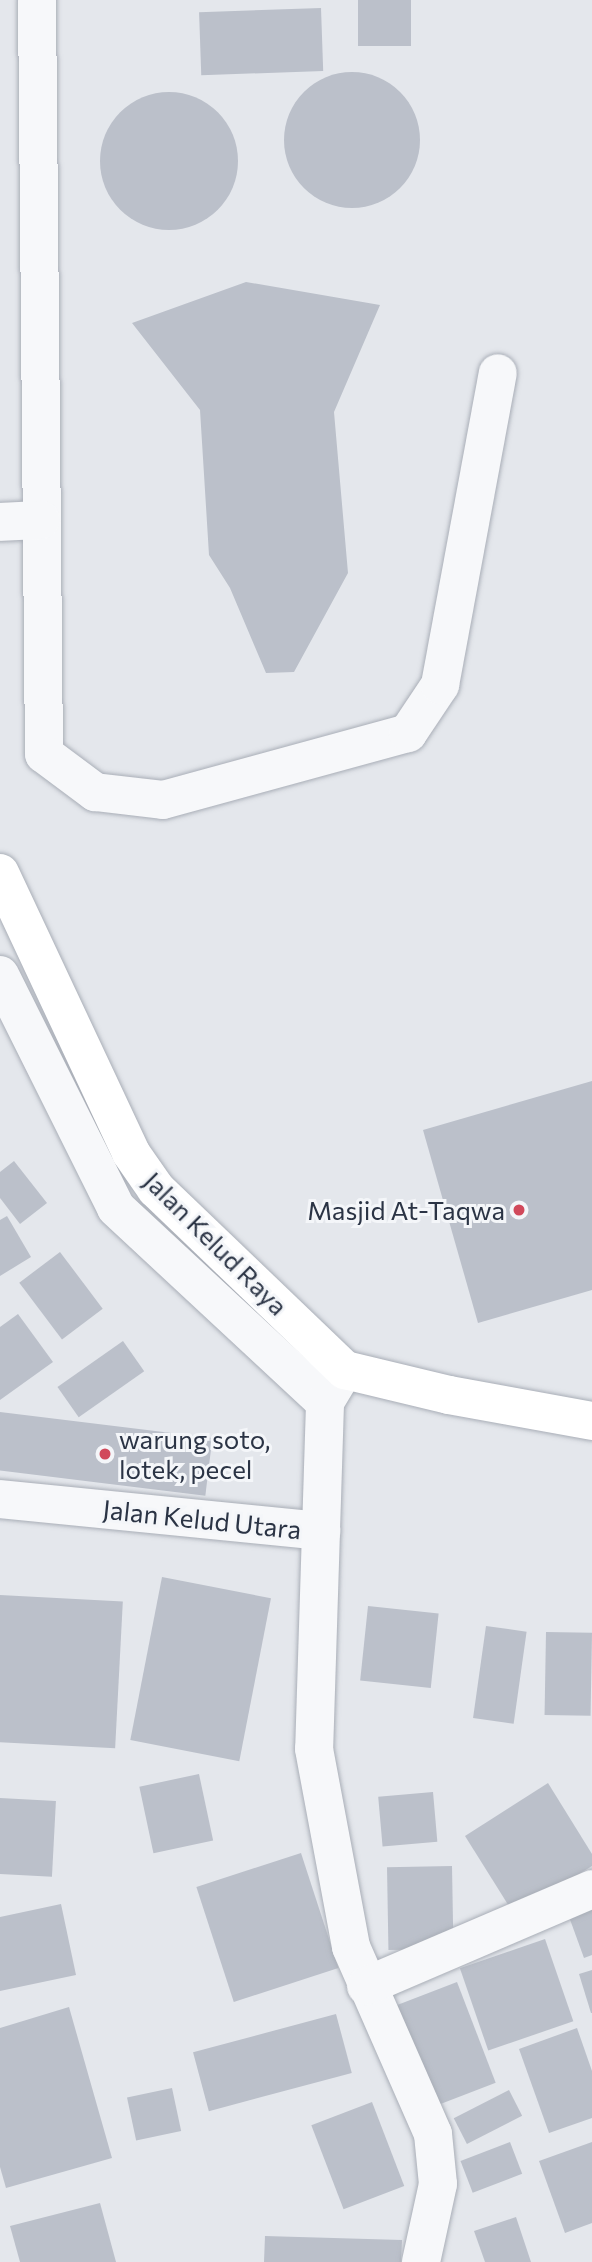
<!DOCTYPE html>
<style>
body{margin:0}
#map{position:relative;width:592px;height:2262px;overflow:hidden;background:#e4e7ec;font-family:Commissioner,sans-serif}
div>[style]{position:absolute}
.building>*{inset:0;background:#bbc0ca;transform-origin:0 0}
.round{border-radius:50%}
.roads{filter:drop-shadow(0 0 2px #a9aeb7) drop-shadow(0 0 2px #a9aeb7)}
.minor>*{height:38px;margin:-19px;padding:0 19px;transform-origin:19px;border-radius:19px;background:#f7f8fa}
.major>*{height:38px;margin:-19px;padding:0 19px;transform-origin:19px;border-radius:19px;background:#fff}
.dots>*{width:19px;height:19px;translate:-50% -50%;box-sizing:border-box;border:4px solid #f4f6f9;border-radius:50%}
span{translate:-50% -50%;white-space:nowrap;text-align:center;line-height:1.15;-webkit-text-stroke:6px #f4f6f9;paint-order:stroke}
.poi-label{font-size:26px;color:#2b3445}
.right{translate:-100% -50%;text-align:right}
.left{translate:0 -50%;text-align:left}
.street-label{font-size:26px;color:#2b3445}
</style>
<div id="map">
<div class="building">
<div style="left:358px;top:0;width:53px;height:46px"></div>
<div style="left:321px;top:8px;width:63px;height:122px;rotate:88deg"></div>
<div class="round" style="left:284px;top:72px;width:136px;height:136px"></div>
<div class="round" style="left:100px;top:92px;width:138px;height:138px"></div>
<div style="clip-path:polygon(246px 282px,380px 305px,334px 412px,348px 573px,294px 672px,266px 673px,230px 588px,209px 555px,200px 410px,132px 323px)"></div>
<div style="clip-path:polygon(592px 1081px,592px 1290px,478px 1323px,423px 1130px)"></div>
<div style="clip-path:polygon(14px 1161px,47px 1203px,20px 1224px,0 1198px,0 1172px)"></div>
<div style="clip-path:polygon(7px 1216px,31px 1257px,0 1276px,0 1220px)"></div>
<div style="left:60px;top:1252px;width:71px;height:51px;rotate:53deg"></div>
<div style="clip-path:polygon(18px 1314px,53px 1362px,0 1400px,0 1327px)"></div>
<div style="left:123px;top:1341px;width:37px;height:80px;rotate:55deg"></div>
<div style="left:0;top:1412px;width:214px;height:58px;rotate:7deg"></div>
<div style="left:162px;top:1577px;width:111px;height:166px;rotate:11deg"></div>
<div style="left:0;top:1595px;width:123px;height:147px;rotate:3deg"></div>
<div style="left:368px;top:1606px;width:71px;height:75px;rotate:6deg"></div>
<div style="left:486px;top:1626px;width:41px;height:93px;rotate:8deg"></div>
<div style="left:546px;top:1632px;width:46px;height:83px;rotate:1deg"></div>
<div style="left:199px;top:1774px;width:68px;height:61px;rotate:78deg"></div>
<div style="clip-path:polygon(548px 1783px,592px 1854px,592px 1866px,514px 1914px,465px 1836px)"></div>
<div style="left:433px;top:1792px;width:50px;height:55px;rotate:85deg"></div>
<div style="left:0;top:1798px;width:56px;height:76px;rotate:3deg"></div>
<div style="left:301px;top:1853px;width:121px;height:110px;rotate:72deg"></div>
<div style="left:452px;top:1866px;width:83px;height:65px;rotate:89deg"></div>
<div style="clip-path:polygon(61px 1904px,76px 1975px,0 1991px,0 1917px)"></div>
<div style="clip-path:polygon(592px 1905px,592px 1955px,584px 1958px,568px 1914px)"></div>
<div style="left:545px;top:1939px;width:87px;height:90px;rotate:71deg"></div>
<div style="clip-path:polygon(592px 1970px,592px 2013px,591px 2013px,579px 1974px)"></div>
<div style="left:457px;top:1982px;width:108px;height:64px;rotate:69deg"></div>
<div style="clip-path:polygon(69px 2007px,112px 2158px,6px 2188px,0 2167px,0 2028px)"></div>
<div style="left:336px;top:2014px;width:61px;height:148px;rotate:75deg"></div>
<div style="clip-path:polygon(577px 2028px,592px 2071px,592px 2118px,549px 2133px,519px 2049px)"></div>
<div style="left:172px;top:2088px;width:44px;height:46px;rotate:78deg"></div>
<div style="left:509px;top:2090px;width:29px;height:62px;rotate:63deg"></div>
<div style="left:372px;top:2102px;width:90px;height:65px;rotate:69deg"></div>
<div style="left:510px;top:2142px;width:34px;height:53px;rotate:69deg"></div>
<div style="clip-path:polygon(592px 2142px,592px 2223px,565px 2233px,539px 2161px)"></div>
<div style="clip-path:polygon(100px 2203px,116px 2262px,20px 2262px,10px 2226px)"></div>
<div style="clip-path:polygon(516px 2217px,531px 2262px,485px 2262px,474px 2231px)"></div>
<div style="clip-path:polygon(265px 2236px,402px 2240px,401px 2262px,264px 2262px)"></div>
</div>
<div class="roads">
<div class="minor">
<div style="left:37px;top:0;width:754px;rotate:89.47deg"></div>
<div style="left:44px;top:754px;width:64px;rotate:36.7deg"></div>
<div style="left:95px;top:792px;width:68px;rotate:6.7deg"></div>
<div style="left:163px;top:800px;width:254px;rotate:-15.3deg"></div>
<div style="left:408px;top:733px;width:58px;rotate:-56.3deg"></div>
<div style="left:440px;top:685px;width:317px;rotate:-79.5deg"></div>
<div style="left:0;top:522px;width:41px;rotate:-2.8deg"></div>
<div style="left:0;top:975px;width:260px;rotate:63.5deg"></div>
<div style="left:116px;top:1208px;width:285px;rotate:42.9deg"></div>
<div style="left:0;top:1499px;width:323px;rotate:5.7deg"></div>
<div style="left:321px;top:1531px;width:129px;rotate:-88.2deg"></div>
<div style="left:325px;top:1402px;width:26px;rotate:-59deg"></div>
<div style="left:321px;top:1531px;width:218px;rotate:91.8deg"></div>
<div style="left:314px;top:1749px;width:201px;rotate:79.4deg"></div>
<div style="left:351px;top:1947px;width:204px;rotate:66.3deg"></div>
<div style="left:433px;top:2134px;width:50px;rotate:84.3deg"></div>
<div style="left:438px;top:2184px;width:80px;rotate:102.3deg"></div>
<div style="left:366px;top:1986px;width:246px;rotate:-23.2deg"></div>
</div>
<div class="major">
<div style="left:0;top:873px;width:309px;rotate:64.9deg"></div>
<div style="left:131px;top:1153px;width:44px;rotate:55.2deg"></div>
<div style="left:156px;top:1189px;width:262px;rotate:43.8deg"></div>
<div style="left:345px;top:1370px;width:107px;rotate:13.5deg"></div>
<div style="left:449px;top:1395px;width:145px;rotate:10.3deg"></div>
</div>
</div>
<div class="dots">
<div style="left:519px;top:1210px;background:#d1495b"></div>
<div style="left:105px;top:1454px;background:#d1495b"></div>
</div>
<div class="poi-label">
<span class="right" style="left:505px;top:1210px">Masjid At-Taqwa</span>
<span class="left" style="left:119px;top:1454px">warung soto,<br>lotek, pecel</span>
</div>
<div class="street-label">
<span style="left:216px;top:1243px;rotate:45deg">Jalan Kelud Raya</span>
<span style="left:202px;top:1519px;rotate:6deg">Jalan Kelud Utara</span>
</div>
</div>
